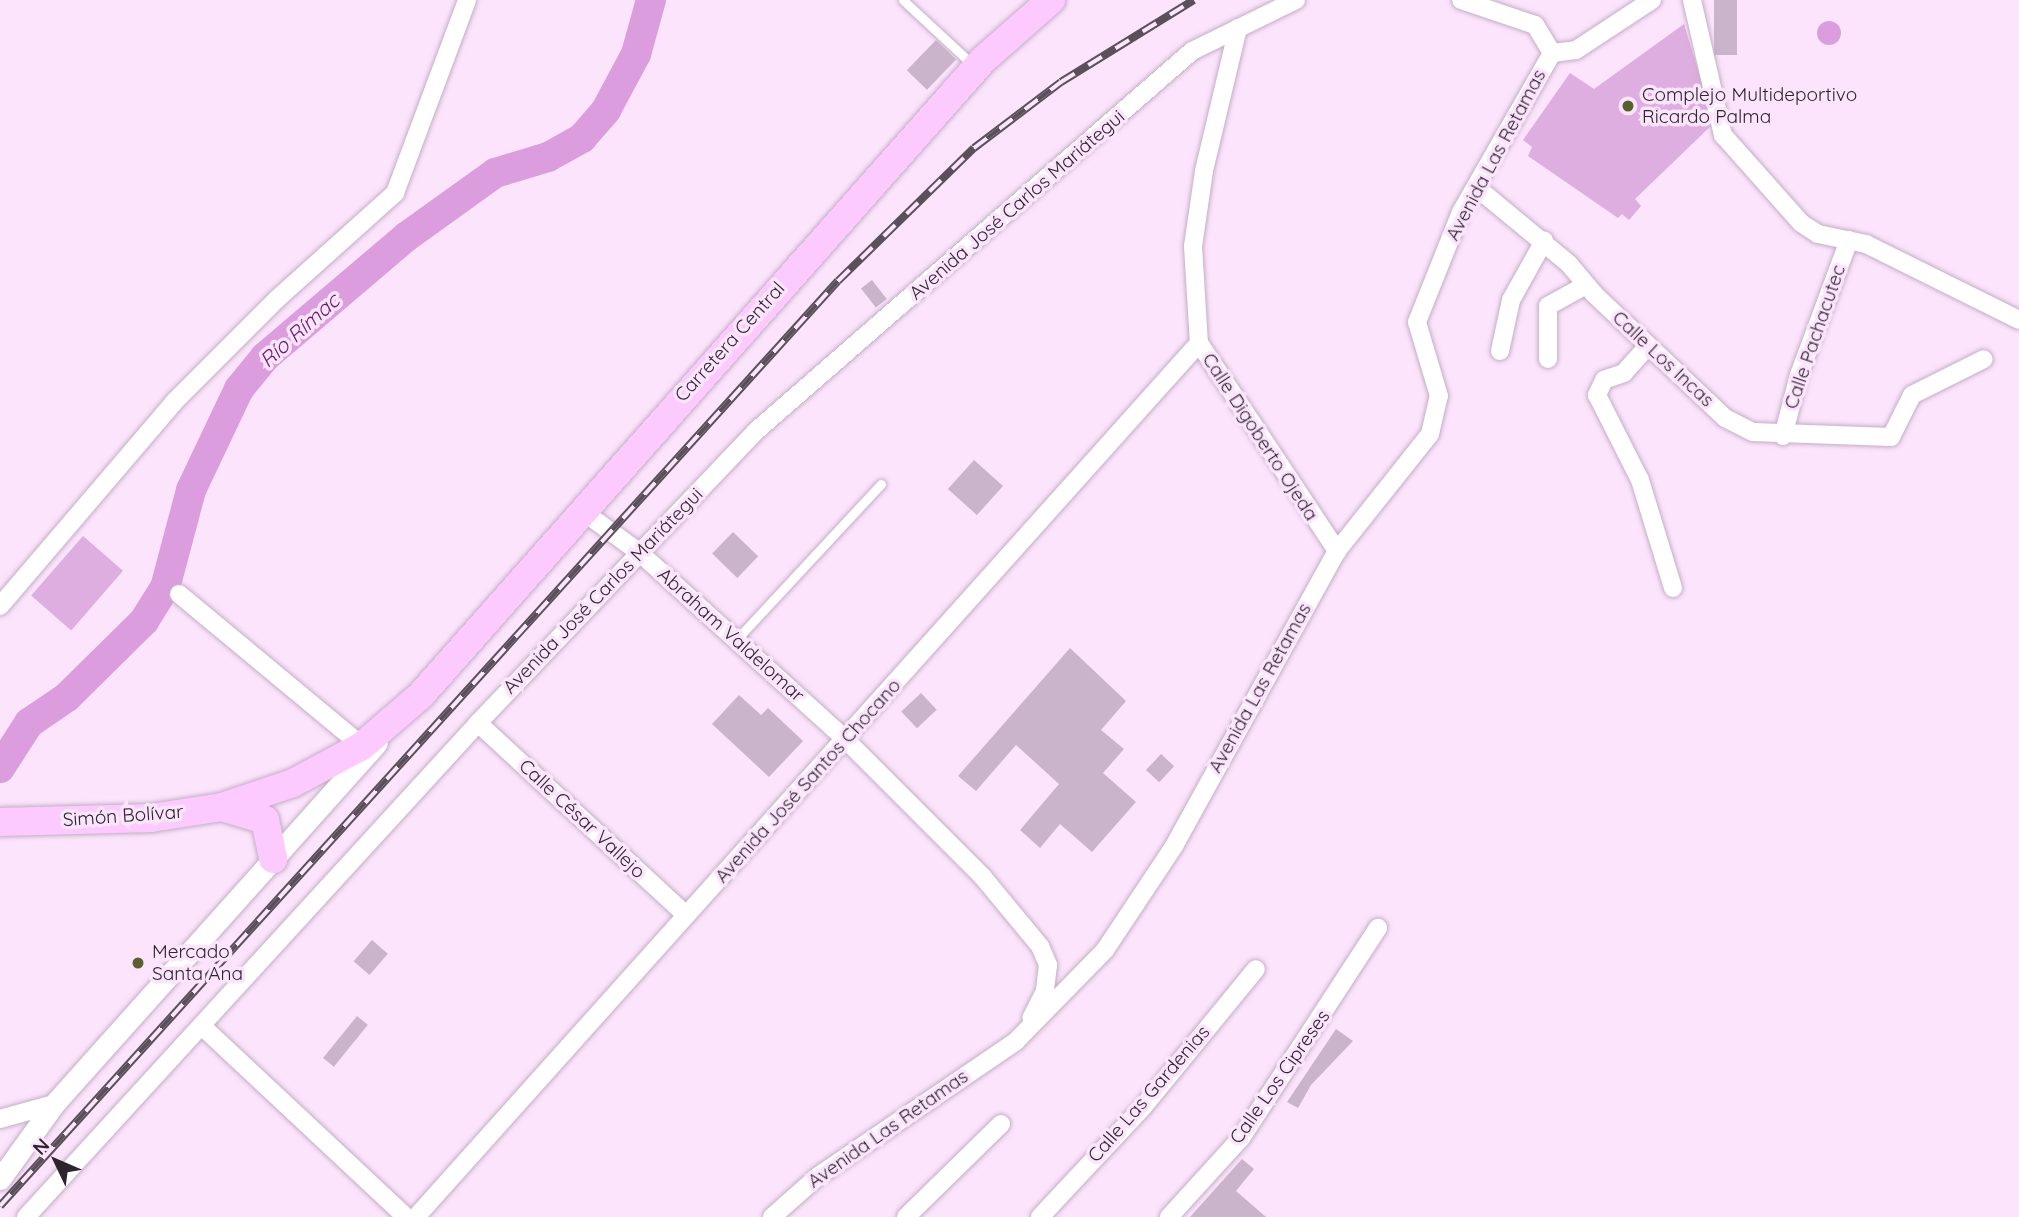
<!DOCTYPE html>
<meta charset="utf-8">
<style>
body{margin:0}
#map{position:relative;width:2019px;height:1217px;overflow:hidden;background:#fbe4fc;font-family:Quicksand,sans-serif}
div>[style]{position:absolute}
.green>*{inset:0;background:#ddaedf;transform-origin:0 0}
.water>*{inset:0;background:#dc9ddf}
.round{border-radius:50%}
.river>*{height:30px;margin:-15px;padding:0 15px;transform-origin:15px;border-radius:15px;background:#dc9ddf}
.building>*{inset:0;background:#cab4cb;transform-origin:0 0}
.roads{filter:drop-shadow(0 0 2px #c4aec5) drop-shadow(0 0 2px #c4aec5)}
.service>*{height:9px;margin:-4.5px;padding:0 4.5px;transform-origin:4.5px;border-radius:4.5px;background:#fff}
.minor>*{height:18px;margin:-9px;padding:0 9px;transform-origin:9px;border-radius:9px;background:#fff}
.tertiary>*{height:21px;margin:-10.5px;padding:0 10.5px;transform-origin:10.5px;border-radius:10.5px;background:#fff}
.trunk>*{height:28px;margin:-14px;padding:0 14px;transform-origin:14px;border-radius:14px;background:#fccaff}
.rail>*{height:8px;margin-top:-4px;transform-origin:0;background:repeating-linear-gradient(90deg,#fbe4fc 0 16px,#5a4f5b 0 32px);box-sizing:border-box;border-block:2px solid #5a4f5b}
.dots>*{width:19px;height:19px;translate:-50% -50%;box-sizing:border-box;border:4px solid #fbe4fc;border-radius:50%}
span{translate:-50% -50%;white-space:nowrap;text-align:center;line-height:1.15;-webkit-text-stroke:7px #fbe4fc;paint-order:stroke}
.poi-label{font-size:19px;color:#2d252e}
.left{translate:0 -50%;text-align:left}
.street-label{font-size:19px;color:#2d252e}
.water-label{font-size:21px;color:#651a6a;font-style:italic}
.north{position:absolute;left:21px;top:1126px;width:70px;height:70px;-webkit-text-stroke:5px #fbe4fc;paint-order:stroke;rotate:314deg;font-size:19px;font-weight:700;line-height:28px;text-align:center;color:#2d252e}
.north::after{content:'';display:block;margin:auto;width:24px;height:32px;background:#2d252e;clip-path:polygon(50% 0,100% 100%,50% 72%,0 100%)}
</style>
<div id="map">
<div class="green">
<div style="clip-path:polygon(1684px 24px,1714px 123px,1635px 199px,1641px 206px,1629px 220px,1622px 214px,1618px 218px,1528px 156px,1532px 147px,1523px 140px,1570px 73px,1594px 89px)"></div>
<div style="left:83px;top:536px;width:53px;height:79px;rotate:41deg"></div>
</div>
<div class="water">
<div class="round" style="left:1817px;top:21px;width:24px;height:24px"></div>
</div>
<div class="river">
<div style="left:0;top:768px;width:54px;rotate:-57.2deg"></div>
<div style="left:29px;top:723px;width:46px;rotate:-34.4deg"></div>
<div style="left:67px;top:697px;width:108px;rotate:-44.6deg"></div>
<div style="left:144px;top:621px;width:39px;rotate:-58deg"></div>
<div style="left:165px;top:588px;width:101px;rotate:-75.1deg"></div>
<div style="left:191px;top:490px;width:112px;rotate:-64.6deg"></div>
<div style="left:239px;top:389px;width:41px;rotate:-50.9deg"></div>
<div style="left:265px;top:357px;width:185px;rotate:-40.4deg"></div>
<div style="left:406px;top:237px;width:110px;rotate:-35.7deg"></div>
<div style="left:495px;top:173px;width:55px;rotate:-16.8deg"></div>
<div style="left:548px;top:157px;width:39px;rotate:-29deg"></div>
<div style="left:582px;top:138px;width:37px;rotate:-49deg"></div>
<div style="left:606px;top:110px;width:64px;rotate:-61.8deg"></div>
<div style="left:636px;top:54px;width:56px;rotate:-74.5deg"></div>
</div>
<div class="building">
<div style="left:1714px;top:0;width:23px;height:55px"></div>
<div style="left:936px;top:40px;width:28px;height:42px;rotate:44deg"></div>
<div style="left:872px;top:280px;width:24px;height:14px;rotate:52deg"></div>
<div style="left:974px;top:460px;width:39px;height:39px;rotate:42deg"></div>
<div style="left:733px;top:532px;width:35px;height:30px;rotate:44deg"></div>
<div style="clip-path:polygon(1070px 648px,1126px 701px,1101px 730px,1124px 749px,1103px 773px,1136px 802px,1092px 852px,1060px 824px,1040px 848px,1020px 830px,1059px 784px,1016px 745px,976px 791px,958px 776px)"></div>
<div style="left:921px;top:693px;width:23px;height:27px;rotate:47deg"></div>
<div style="clip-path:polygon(739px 695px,761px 715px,768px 708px,803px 741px,769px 777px,712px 724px)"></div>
<div style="left:1161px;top:754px;width:18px;height:22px;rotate:43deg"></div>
<div style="left:372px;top:940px;width:21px;height:28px;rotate:41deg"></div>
<div style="left:357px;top:1016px;width:14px;height:54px;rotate:39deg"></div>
<div style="clip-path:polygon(1336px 1029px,1353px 1041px,1311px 1085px,1298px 1108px,1287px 1102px)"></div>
<div style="clip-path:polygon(1242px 1159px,1254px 1169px,1236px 1191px,1266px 1217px,1190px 1217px)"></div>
</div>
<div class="roads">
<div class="service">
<div style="left:903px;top:0;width:96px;rotate:42.9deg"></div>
<div style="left:736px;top:640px;width:213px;rotate:-47.1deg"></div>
</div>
<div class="minor">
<div style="left:1692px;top:0;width:139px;rotate:77.1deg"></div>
<div style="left:1723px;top:135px;width:118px;rotate:48.4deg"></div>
<div style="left:1801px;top:223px;width:20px;rotate:33deg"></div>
<div style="left:1818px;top:234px;width:49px;rotate:11.8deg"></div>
<div style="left:1866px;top:244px;width:171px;rotate:26.4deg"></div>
<div style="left:1238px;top:28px;width:147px;rotate:103.4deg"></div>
<div style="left:1204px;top:171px;width:76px;rotate:98.3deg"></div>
<div style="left:1193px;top:246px;width:97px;rotate:86.5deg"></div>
<div style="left:1199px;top:343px;width:250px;rotate:56.4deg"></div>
<div style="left:1552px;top:53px;width:24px;rotate:-7deg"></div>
<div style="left:1576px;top:50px;width:91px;rotate:-33.3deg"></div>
<div style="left:1476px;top:187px;width:121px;rotate:39.6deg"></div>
<div style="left:1569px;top:264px;width:39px;rotate:50deg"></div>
<div style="left:1594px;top:294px;width:180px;rotate:43.4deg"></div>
<div style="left:1725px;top:418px;width:31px;rotate:27deg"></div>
<div style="left:1753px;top:432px;width:138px;rotate:2.1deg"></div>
<div style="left:1891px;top:437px;width:47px;rotate:-63.4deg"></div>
<div style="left:1912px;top:395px;width:80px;rotate:-26.6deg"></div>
<div style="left:1648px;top:346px;width:36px;rotate:132deg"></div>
<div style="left:1624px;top:373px;width:21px;rotate:161deg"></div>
<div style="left:1604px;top:380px;width:17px;rotate:115deg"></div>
<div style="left:1597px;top:395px;width:95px;rotate:63.2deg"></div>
<div style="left:1640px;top:480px;width:113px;rotate:73deg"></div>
<div style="left:1500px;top:351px;width:52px;rotate:-77.8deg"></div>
<div style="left:1511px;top:300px;width:68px;rotate:-60.8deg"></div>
<div style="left:1548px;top:359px;width:53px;rotate:-90deg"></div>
<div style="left:1548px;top:306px;width:43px;rotate:-28.9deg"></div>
<div style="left:1783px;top:436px;width:63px;rotate:-75.3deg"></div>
<div style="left:1799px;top:375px;width:144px;rotate:-69.7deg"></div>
<div style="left:581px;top:510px;width:73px;rotate:36.1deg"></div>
<div style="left:640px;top:553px;width:277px;rotate:42.2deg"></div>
<div style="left:845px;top:739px;width:194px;rotate:45deg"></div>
<div style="left:982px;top:876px;width:91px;rotate:50.4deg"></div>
<div style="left:1040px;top:946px;width:21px;rotate:67deg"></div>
<div style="left:1048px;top:965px;width:26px;rotate:97deg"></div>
<div style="left:1045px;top:991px;width:30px;rotate:117deg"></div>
<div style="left:179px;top:594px;width:238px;rotate:39.7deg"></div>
<div style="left:0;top:606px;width:268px;rotate:-49.5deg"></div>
<div style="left:174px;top:402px;width:146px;rotate:-45deg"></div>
<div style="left:277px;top:299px;width:159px;rotate:-41.9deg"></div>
<div style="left:395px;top:193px;width:206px;rotate:-69.5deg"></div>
<div style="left:478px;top:723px;width:283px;rotate:42.7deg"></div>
<div style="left:204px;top:1028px;width:277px;rotate:43.1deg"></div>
<div style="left:0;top:1119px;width:56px;rotate:-15.5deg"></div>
<div style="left:26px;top:1217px;width:670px;rotate:-47.54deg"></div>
<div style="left:478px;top:723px;width:403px;rotate:-46.4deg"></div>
<div style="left:756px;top:431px;width:578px;rotate:-41.07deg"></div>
<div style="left:1192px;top:51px;width:116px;rotate:-26.1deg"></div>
<div style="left:416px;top:1217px;width:1173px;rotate:-48.14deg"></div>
<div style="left:772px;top:1217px;width:60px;rotate:-41.6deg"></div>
<div style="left:817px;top:1177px;width:241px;rotate:-34.3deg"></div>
<div style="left:1016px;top:1041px;width:127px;rotate:-45.6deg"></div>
<div style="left:1105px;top:950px;width:125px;rotate:-56.4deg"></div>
<div style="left:1174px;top:846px;width:337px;rotate:-61.1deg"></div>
<div style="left:1337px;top:551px;width:149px;rotate:-51.5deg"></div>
<div style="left:1430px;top:434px;width:39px;rotate:-77deg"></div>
<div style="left:1439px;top:396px;width:77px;rotate:-106.6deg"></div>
<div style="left:1417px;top:322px;width:118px;rotate:-68.2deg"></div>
<div style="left:1461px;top:212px;width:183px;rotate:-60.2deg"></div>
<div style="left:1552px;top:53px;width:33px;rotate:-121deg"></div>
<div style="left:1535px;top:25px;width:78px;rotate:-161.3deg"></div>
<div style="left:906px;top:1217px;width:133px;rotate:-44.4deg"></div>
<div style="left:1040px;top:1217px;width:151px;rotate:-46.9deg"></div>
<div style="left:1143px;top:1107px;width:178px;rotate:-50.7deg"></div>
<div style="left:1169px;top:1217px;width:107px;rotate:-47.7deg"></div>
<div style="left:1241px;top:1138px;width:251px;rotate:-56.9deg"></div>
</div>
<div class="tertiary">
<div style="left:0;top:1179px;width:92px;rotate:-54.2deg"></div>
<div style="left:54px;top:1104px;width:484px;rotate:-48.2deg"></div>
</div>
<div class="trunk">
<div style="left:222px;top:807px;width:45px;rotate:16.8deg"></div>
<div style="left:265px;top:820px;width:40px;rotate:78deg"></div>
<div style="left:0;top:822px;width:151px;rotate:-1.5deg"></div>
<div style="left:151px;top:818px;width:72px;rotate:-8.8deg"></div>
<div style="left:222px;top:807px;width:75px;rotate:-18.7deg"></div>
<div style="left:293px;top:783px;width:78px;rotate:-28.2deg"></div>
<div style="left:362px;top:746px;width:78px;rotate:-40.8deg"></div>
<div style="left:421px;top:695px;width:848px;rotate:-48.49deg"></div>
<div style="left:983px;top:60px;width:91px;rotate:-41.4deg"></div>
</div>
</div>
<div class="rail">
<div style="left:0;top:1206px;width:1248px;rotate:-47.83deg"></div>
<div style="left:838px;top:281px;width:190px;rotate:-44.4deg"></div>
<div style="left:974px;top:148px;width:109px;rotate:-37.2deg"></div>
<div style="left:1061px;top:82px;width:156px;rotate:-31.7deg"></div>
</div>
<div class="dots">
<div style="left:1628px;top:106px;background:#595f2e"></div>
<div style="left:138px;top:963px;background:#595f2e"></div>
</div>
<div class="poi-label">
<span class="left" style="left:1642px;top:106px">Complejo Multideportivo<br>Ricardo Palma</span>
<span class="left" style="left:152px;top:963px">Mercado<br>Santa Ana</span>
</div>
<div class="street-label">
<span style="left:1496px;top:155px;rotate:-62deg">Avenida Las Retamas</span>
<span style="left:1017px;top:205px;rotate:-41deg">Avenida José Carlos Mariátegui</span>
<span style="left:1815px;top:337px;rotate:-71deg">Calle Pachacutec</span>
<span style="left:730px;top:342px;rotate:-48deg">Carretera Central</span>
<span style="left:1663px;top:359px;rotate:43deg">Calle Los Incas</span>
<span style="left:1260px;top:437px;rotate:57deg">Calle Digoberto Ojeda</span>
<span style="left:603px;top:591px;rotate:-46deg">Avenida José Carlos Mariátegui</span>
<span style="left:731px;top:635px;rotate:42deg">Abraham Valdelomar</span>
<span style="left:1260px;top:688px;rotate:-61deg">Avenida Las Retamas</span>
<span style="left:808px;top:781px;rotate:-48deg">Avenida José Santos Chocano</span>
<span style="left:123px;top:816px;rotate:-4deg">Simón Bolívar</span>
<span style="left:582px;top:819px;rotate:43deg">Calle César Vallejo</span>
<span style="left:1280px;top:1077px;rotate:-55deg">Calle Los Cipreses</span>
<span style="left:1149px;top:1094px;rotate:-49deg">Calle Las Gardenias</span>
<span style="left:888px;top:1129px;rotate:-35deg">Avenida Las Retamas</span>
</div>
<div class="water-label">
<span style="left:299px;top:330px;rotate:-42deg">Río Rímac</span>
</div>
<div class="north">N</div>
</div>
